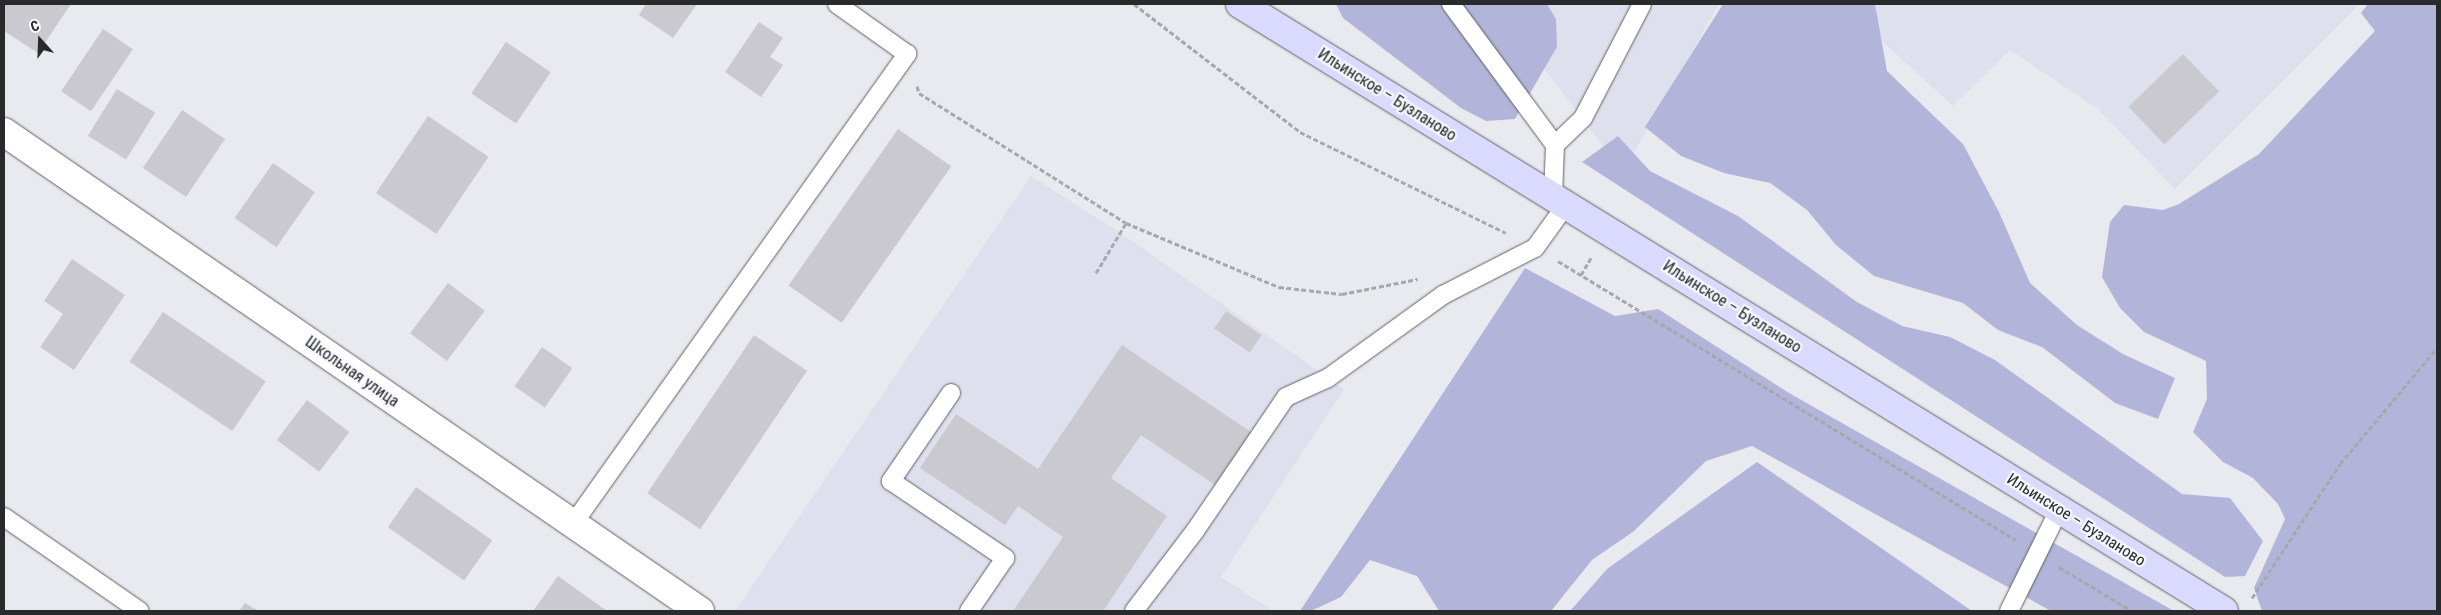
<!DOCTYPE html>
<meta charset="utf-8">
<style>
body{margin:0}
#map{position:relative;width:2441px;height:615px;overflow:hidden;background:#e9eaef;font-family:"Roboto Condensed",sans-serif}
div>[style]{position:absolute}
.built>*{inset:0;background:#dfe0ed}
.green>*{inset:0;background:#b2b5d9}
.building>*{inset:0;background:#c9c9cf;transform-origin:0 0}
.path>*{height:3px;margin-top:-1.5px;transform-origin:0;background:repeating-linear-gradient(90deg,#a7a8ac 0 5px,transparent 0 7.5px)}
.roads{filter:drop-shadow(0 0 1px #606165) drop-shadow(0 0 1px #606165)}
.lane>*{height:18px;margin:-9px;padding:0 9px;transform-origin:9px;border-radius:9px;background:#fff}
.street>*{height:28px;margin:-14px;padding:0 14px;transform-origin:14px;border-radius:14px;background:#fff}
.secondary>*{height:28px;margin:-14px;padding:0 14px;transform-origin:14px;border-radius:14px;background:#dad9fe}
span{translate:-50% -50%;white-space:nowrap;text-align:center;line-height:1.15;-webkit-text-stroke:4.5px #f6f7fc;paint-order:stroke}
.street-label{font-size:16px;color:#292a2c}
.frame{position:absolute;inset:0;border:5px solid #292a2c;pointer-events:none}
.north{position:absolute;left:15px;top:15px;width:50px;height:50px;-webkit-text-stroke:4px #f6f7fc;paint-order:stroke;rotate:340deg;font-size:14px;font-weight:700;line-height:20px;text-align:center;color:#292a2c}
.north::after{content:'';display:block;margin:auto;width:18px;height:22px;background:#292a2c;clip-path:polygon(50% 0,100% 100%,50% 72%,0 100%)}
</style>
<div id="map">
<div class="built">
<div style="clip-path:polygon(1503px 4px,1719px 4px,1623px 172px,1516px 32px)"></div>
<div style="clip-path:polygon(1879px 4px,2360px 4px,2175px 189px,2098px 109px,2010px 50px,1953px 106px,1861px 22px)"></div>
<div style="clip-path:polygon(1031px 176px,1122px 234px,1344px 389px,1221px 577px,1273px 611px,735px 611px)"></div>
</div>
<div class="green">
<div style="clip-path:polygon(1336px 4px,1547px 4px,1556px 19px,1557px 47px,1515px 119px,1486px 121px,1461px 108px,1343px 18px)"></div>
<div style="clip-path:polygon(1723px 4px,1875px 4px,1887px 71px,1963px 144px,1999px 212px,2030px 283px,2077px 325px,2123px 354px,2175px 378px,2158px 419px,2115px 403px,2042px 347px,1998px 330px,1963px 303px,1874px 276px,1836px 245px,1807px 210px,1770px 183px,1724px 173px,1681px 156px,1645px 127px)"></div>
<div style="clip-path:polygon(2368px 4px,2437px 4px,2437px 611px,2262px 611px,2254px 588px,2285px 519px,2278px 504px,2253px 478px,2223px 462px,2193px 432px,2207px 399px,2206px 361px,2144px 332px,2120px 308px,2102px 277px,2110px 222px,2124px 205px,2163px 210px,2179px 204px,2259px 154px,2375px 31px,2361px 13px)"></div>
<div style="clip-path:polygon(1618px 136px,1650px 171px,1738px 216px,1857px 302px,1902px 326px,1950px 337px,1995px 360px,2182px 494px,2230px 498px,2263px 541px,2245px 576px,2225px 577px,1582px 162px)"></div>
<div style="clip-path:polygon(1525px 268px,1615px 316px,1658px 309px,1789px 393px,2174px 611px,2051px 611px,1752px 446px,1706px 461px,1634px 531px,1592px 560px,1551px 611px,1439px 611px,1417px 576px,1370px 560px,1341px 597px,1311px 611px,1300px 611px)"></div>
<div style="clip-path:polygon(1757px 462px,1972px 611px,1570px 611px,1607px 569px)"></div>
</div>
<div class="building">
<div style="clip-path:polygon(4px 4px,71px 4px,38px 53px,4px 31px)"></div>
<div style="clip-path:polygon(646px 4px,697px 4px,673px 38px,639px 15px)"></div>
<div style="clip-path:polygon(759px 22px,783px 38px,770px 57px,783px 65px,761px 97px,725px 72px)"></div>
<div style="left:103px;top:29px;width:36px;height:75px;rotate:34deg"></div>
<div style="left:506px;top:42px;width:54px;height:62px;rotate:34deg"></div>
<div style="left:2183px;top:54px;width:52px;height:76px;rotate:46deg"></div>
<div style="left:117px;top:89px;width:45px;height:55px;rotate:32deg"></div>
<div style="left:182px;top:110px;width:52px;height:70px;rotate:34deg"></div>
<div style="left:428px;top:116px;width:73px;height:93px;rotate:34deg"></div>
<div style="left:898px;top:129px;width:65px;height:191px;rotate:35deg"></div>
<div style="left:273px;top:163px;width:51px;height:67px;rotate:35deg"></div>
<div style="clip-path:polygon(72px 259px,125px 295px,74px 370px,40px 347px,63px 314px,44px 301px)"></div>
<div style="left:448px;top:283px;width:46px;height:63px;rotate:37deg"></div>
<div style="left:1226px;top:311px;width:43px;height:21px;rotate:34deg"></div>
<div style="left:163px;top:312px;width:124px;height:60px;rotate:34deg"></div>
<div style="left:754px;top:335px;width:64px;height:191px;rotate:34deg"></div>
<div style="clip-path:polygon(1122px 345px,1251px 432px,1215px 485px,1141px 435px,1111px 478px,1167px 516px,1103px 611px,1013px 611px,1063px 537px,1018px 506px,1005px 525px,920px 468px,956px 414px,1038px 469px)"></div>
<div style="left:542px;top:347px;width:37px;height:48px;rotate:35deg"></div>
<div style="left:307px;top:400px;width:53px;height:50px;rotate:37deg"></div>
<div style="left:416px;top:487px;width:93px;height:49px;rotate:35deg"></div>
<div style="clip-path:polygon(558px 576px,607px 611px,533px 611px)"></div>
<div style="clip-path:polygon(245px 603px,258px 611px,239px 611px)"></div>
</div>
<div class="path">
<div style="left:1134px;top:4px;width:210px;rotate:37.6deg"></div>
<div style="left:1300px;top:132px;width:229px;rotate:26.1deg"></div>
<div style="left:917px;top:86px;width:7px;rotate:74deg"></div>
<div style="left:919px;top:93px;width:244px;rotate:32.1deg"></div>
<div style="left:1126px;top:223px;width:166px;rotate:22.7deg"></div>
<div style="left:1279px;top:287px;width:63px;rotate:6.3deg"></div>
<div style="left:1342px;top:294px;width:77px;rotate:-11.2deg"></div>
<div style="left:1558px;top:261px;width:536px;rotate:31.35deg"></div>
<div style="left:1096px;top:273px;width:58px;rotate:-59deg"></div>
<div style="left:1581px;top:275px;width:20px;rotate:-60deg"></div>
<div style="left:2059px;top:567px;width:85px;rotate:31.1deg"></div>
<div style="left:2252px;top:598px;width:160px;rotate:-56.7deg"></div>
<div style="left:2340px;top:464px;width:151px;rotate:-50.1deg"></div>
</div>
<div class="roads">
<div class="lane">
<div style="left:1451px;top:4px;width:175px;rotate:53.6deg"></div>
<div style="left:1555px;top:145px;width:53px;rotate:92.2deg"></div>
<div style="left:1555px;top:145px;width:39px;rotate:-44deg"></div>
<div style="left:1583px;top:118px;width:128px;rotate:-62.6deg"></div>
<div style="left:951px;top:393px;width:107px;rotate:124.3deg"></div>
<div style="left:891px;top:481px;width:138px;rotate:34deg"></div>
<div style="left:1005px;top:558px;width:64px;rotate:124.2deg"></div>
<div style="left:4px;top:517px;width:165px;rotate:34.7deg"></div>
<div style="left:573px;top:524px;width:577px;rotate:-54.6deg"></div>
<div style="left:907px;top:54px;width:86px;rotate:-144.5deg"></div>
<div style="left:1134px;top:611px;width:101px;rotate:-52.7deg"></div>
<div style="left:1195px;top:531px;width:162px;rotate:-55.8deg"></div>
<div style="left:1286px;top:397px;width:46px;rotate:-24.3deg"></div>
<div style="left:1328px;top:378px;width:142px;rotate:-35.8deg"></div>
<div style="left:1443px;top:295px;width:103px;rotate:-27.1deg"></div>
<div style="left:1535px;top:248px;width:53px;rotate:-54.2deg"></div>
<div style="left:2009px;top:611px;width:113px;rotate:-63.7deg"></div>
</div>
<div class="street">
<div style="left:4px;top:132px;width:845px;rotate:34.54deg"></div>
</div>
<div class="secondary">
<div style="left:1240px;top:4px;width:1156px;rotate:31.67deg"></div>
</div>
</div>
<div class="street-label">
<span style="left:1387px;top:95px;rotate:32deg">Ильинское – Бузланово</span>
<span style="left:1732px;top:307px;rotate:32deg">Ильинское – Бузланово</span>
<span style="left:352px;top:372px;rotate:35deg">Школьная улица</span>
<span style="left:2076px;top:520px;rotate:32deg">Ильинское – Бузланово</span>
</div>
<div class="frame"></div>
<div class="north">С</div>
</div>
